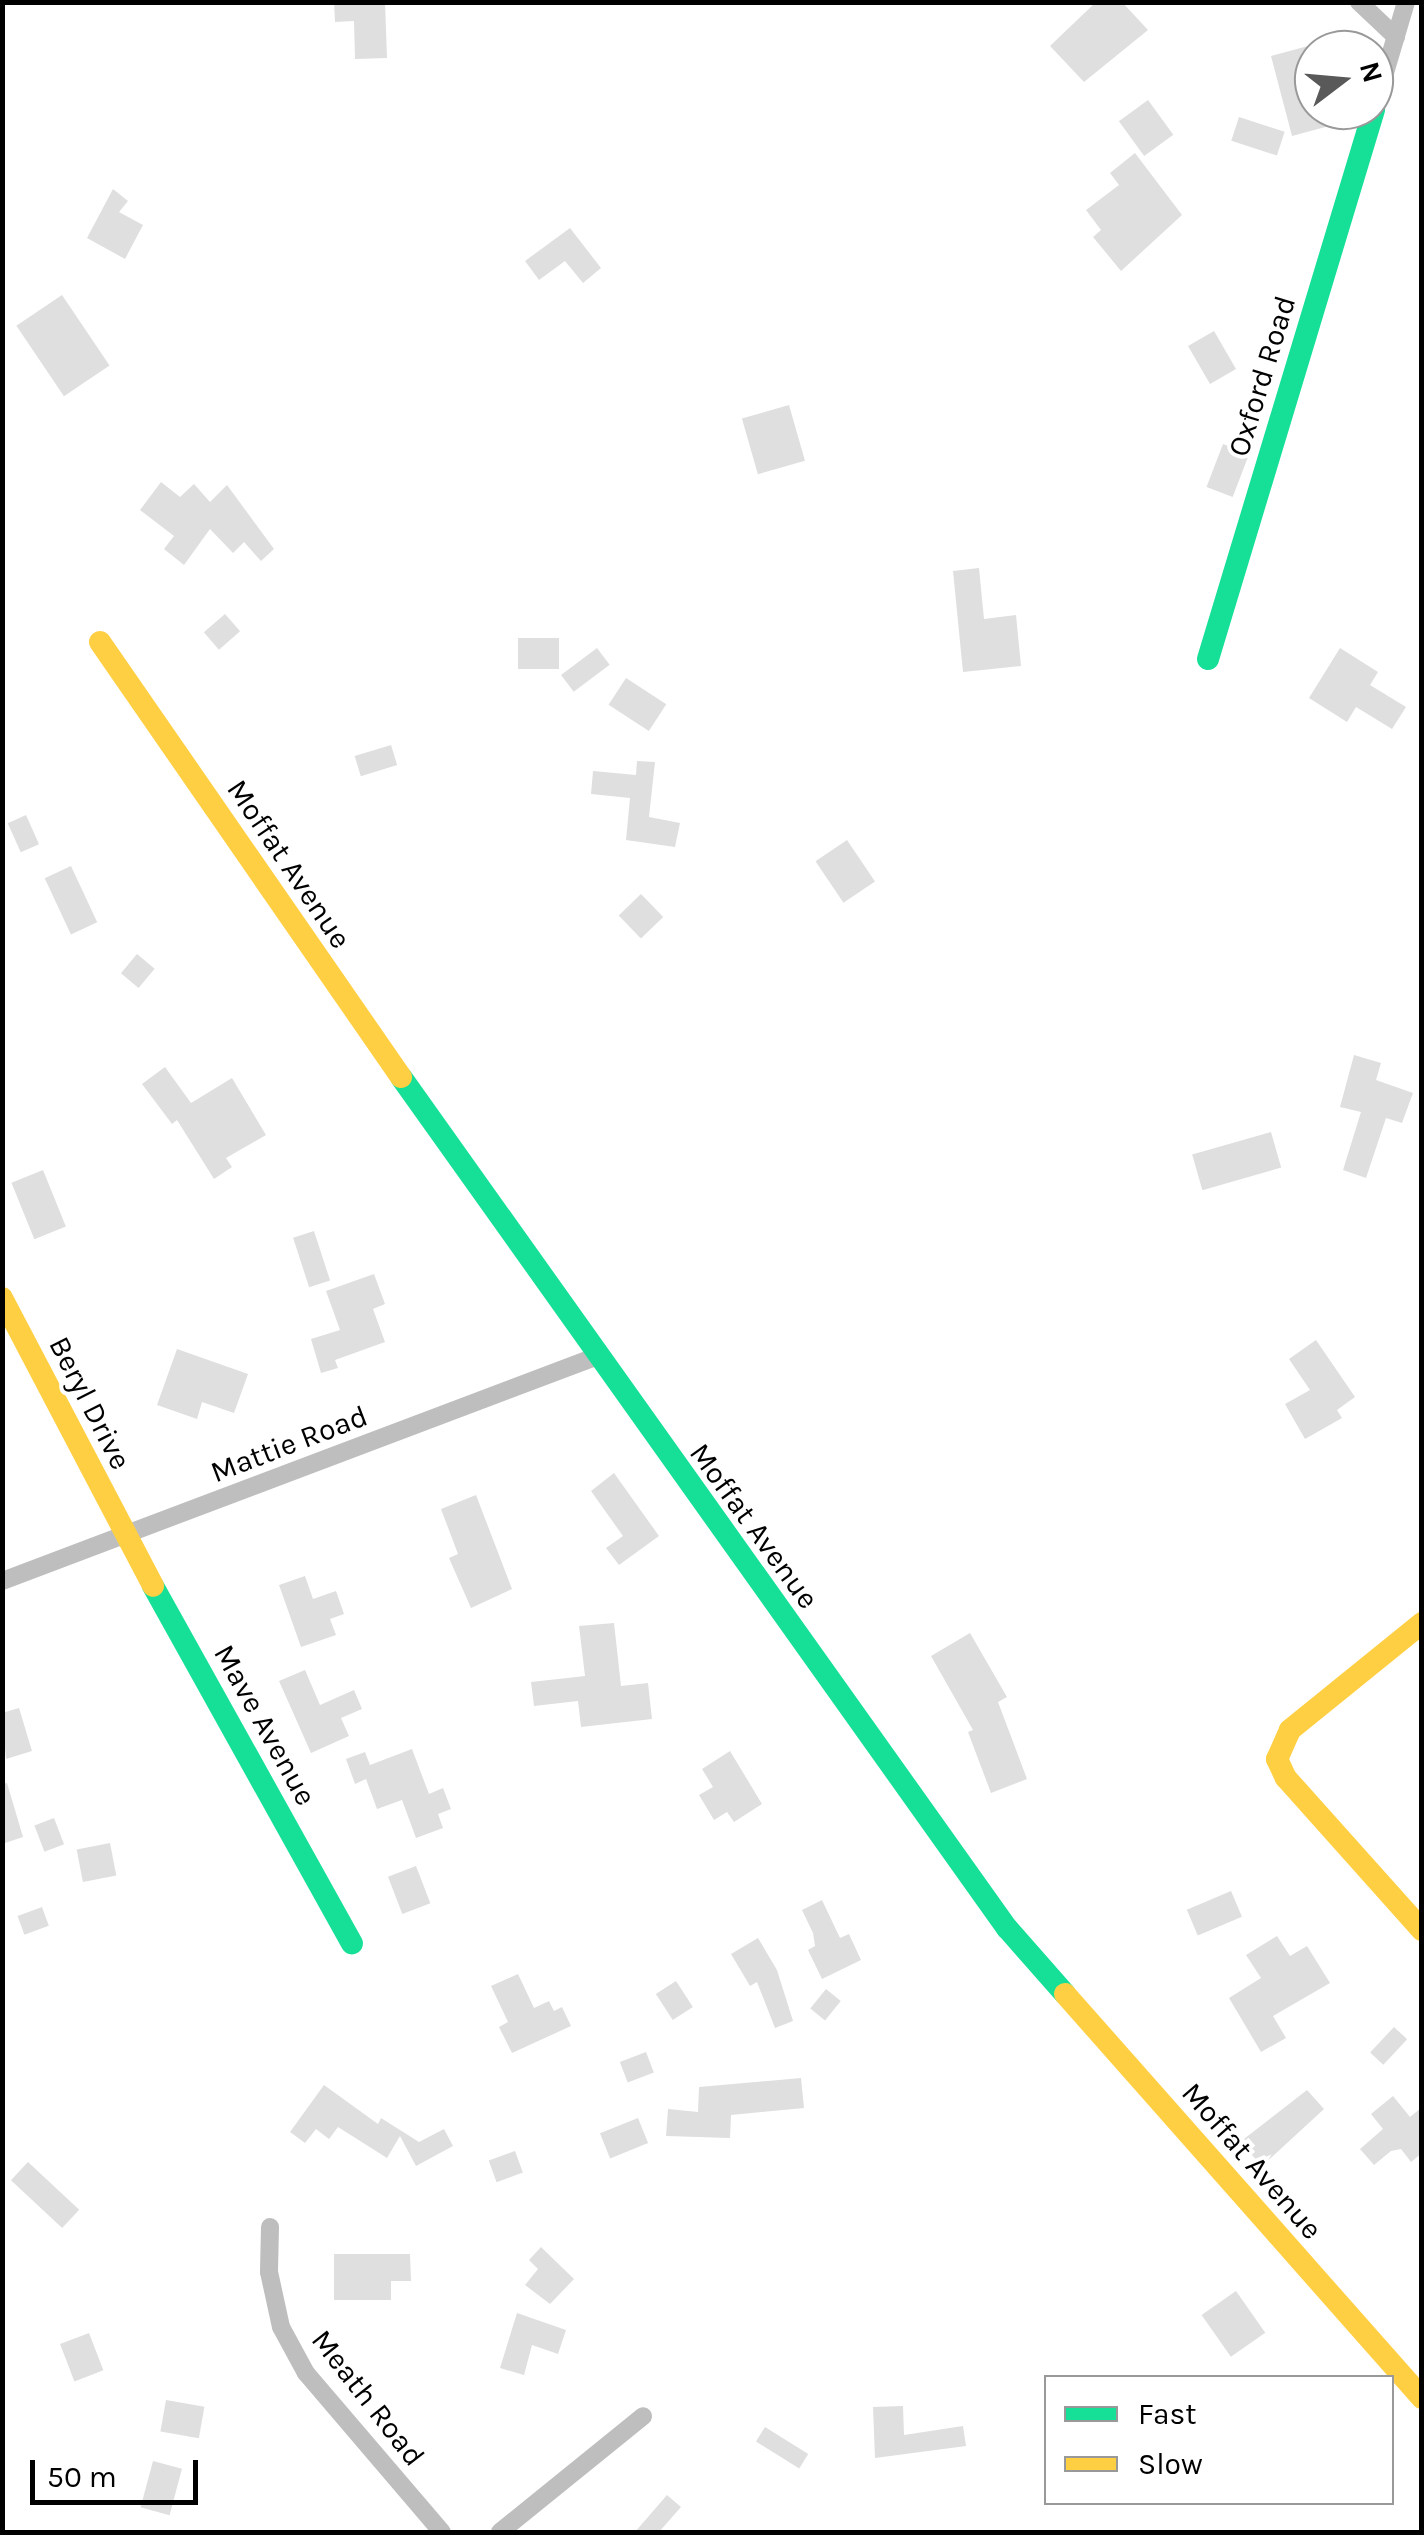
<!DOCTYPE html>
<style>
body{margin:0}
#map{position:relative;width:1424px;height:2535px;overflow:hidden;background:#fff;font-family:Karla,sans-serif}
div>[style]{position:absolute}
.building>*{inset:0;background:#dfdfdf;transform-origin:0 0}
.street>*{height:18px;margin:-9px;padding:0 9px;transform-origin:9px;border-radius:9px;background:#bebebe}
.fast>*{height:22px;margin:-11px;padding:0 11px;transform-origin:11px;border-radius:11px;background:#16e098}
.slow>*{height:22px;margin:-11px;padding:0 11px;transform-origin:11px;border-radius:11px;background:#ffcf43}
span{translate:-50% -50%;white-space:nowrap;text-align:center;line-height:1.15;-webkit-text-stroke:8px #fff;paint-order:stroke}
.street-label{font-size:30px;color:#000}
.frame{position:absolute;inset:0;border:5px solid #000;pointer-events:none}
.legend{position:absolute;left:1044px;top:2375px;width:350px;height:130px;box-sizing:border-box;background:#fff;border:2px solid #999;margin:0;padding:12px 18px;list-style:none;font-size:30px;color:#000}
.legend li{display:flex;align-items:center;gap:20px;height:50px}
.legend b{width:50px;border:2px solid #999}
.north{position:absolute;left:1294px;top:30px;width:100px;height:100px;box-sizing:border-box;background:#fff;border:2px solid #999;border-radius:50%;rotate:74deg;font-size:28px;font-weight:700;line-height:40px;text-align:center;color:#000}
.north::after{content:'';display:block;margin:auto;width:35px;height:45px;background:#595959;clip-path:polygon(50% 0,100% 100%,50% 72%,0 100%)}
.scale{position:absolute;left:30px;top:2460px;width:168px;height:45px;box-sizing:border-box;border:5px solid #000;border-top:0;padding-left:12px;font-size:30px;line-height:35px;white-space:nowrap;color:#000;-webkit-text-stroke:8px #fff;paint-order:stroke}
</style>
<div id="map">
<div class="building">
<div style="clip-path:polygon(334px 2px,385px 2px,387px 58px,355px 59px,354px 21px,335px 22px)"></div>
<div style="clip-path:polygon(1096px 2px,1122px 2px,1148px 30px,1084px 82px,1050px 46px)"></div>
<div style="clip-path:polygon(1308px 46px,1314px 110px,1325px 110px,1329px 126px,1292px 136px,1271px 56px)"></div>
<div style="left:1148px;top:100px;width:43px;height:36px;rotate:54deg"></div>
<div style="left:1239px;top:117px;width:48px;height:25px;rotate:18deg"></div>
<div style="clip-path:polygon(1135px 153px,1182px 215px,1121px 271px,1093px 237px,1101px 230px,1086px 210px,1119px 185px,1110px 173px)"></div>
<div style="clip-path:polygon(113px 189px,128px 201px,119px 212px,143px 225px,125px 259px,87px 238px)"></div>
<div style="clip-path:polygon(570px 228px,601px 268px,583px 283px,565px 261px,539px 280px,525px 261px)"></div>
<div style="left:62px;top:295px;width:85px;height:55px;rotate:56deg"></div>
<div style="left:1214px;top:331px;width:44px;height:30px;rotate:60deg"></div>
<div style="left:789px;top:405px;width:58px;height:49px;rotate:74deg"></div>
<div style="left:1223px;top:444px;width:28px;height:46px;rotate:21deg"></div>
<div style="clip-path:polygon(161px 482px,180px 497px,194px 484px,210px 502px,227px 485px,274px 549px,261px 561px,244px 542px,233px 553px,210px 529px,184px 565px,164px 549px,174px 536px,140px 510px)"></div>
<div style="clip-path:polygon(979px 568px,984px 619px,1016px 615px,1021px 666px,963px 672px,953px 571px)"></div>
<div style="left:225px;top:614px;width:23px;height:28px;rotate:49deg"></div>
<div style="left:559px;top:638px;width:31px;height:41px;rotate:90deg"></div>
<div style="left:597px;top:648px;width:21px;height:45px;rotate:53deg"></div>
<div style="clip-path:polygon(1340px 648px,1378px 672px,1370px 685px,1406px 707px,1392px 729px,1356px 707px,1347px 722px,1309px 698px)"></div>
<div style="left:626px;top:678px;width:48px;height:32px;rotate:33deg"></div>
<div style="left:391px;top:745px;width:21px;height:38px;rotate:73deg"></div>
<div style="clip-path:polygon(637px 761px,655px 762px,649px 817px,680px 823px,675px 847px,626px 840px,630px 798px,591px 794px,593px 771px,636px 775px)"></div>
<div style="left:26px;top:815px;width:32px;height:20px;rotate:66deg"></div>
<div style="left:847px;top:840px;width:50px;height:38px;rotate:56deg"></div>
<div style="left:71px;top:866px;width:62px;height:29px;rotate:65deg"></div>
<div style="left:641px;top:894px;width:32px;height:31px;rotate:46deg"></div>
<div style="left:137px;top:954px;width:23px;height:25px;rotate:40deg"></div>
<div style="clip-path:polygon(1354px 1055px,1381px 1063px,1376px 1080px,1413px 1093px,1402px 1123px,1386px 1118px,1366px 1178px,1343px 1170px,1361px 1112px,1340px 1107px)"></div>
<div style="clip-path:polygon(165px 1067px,191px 1103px,232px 1078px,266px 1135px,226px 1158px,232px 1167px,214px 1179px,177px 1120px,172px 1124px,142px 1084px)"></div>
<div style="left:1271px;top:1132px;width:37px;height:82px;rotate:74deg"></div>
<div style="left:43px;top:1170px;width:61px;height:34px;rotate:68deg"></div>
<div style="left:314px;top:1231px;width:52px;height:22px;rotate:72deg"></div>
<div style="clip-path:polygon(374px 1274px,385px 1304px,373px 1309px,385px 1342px,335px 1360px,338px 1368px,321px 1373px,311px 1339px,340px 1330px,326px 1291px)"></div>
<div style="clip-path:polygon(1316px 1340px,1355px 1397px,1337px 1410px,1342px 1418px,1305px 1439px,1285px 1404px,1310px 1390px,1289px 1359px)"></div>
<div style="clip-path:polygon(177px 1349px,248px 1374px,234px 1413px,202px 1402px,197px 1419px,157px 1405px)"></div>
<div style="clip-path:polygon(614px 1473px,659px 1536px,619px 1565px,606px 1548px,623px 1536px,591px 1491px)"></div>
<div style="clip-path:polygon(476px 1495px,512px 1589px,471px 1608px,449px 1558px,458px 1554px,441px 1509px)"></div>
<div style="clip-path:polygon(305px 1576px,313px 1599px,336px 1591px,344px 1614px,330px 1619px,336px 1635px,301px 1647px,279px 1585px)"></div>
<div style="clip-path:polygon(614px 1623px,621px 1686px,648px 1683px,652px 1719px,581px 1727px,578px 1701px,534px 1706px,531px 1682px,585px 1676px,579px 1626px)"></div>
<div style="clip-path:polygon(970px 1633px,1007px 1697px,998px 1702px,1027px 1779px,991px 1793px,968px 1732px,973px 1730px,931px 1656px)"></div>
<div style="clip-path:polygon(305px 1670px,320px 1705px,354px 1690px,362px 1709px,341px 1718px,349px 1736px,311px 1753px,279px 1681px)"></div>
<div style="clip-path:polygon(19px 1708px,32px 1751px,6px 1759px,2px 1713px)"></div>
<div style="clip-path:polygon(412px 1749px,429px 1794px,443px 1788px,451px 1809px,438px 1814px,443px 1828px,416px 1838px,402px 1800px,377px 1809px,366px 1779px,355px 1784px,346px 1759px,365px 1752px,370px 1765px)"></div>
<div style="clip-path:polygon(730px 1751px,762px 1804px,734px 1822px,727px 1812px,714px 1820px,699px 1795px,713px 1787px,702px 1769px)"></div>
<div style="clip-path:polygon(7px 1783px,23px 1837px,2px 1844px,2px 1784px)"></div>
<div style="left:54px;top:1818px;width:28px;height:21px;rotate:69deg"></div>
<div style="left:110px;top:1843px;width:33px;height:34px;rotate:79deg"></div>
<div style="left:416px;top:1866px;width:40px;height:30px;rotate:69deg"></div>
<div style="left:1231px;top:1891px;width:28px;height:48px;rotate:67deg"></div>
<div style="clip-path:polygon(822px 1900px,840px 1938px,849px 1934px,861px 1960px,822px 1979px,808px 1950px,815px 1946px,813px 1933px,802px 1910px)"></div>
<div style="left:42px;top:1907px;width:20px;height:26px;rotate:70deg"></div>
<div style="clip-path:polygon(1277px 1936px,1290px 1956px,1307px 1946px,1330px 1983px,1273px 2016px,1286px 2038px,1261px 2052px,1229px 1998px,1261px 1978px,1246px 1955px)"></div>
<div style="clip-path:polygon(758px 1938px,777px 1970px,793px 2021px,775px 2028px,757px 1982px,750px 1986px,731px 1954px)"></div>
<div style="clip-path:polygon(518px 1974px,534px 2008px,549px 2001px,554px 2011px,562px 2007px,571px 2026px,512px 2053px,499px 2027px,508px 2022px,491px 1986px)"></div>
<div style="left:676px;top:1981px;width:31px;height:24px;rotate:57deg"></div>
<div style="left:826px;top:1989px;width:19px;height:25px;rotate:39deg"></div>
<div style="left:1394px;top:2027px;width:18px;height:35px;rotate:43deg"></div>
<div style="left:646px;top:2052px;width:22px;height:28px;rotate:69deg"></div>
<div style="clip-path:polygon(801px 2078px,804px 2108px,731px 2115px,730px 2138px,666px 2136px,668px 2109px,698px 2112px,699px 2087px)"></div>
<div style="clip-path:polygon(324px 2085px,378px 2124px,381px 2118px,419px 2142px,444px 2129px,453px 2146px,416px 2166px,400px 2136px,387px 2158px,338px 2127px,329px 2139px,316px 2129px,305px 2143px,290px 2132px)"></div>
<div style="clip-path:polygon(1307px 2090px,1324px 2109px,1262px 2166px,1240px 2142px)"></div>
<div style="clip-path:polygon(1393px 2096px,1410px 2117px,1422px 2107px,1422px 2153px,1411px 2162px,1401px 2149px,1391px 2151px,1374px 2165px,1360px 2149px,1383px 2129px,1371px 2114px)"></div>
<div style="left:638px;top:2118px;width:27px;height:41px;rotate:68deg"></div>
<div style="left:515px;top:2151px;width:23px;height:28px;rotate:70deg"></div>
<div style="left:28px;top:2162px;width:70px;height:25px;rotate:43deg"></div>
<div style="clip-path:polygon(541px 2247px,574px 2279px,550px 2304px,525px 2285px,538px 2269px,529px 2260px)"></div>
<div style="clip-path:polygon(334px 2254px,410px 2254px,411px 2281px,391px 2281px,391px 2300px,334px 2300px)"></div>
<div style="left:1236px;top:2291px;width:51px;height:42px;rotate:55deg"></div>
<div style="clip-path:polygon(517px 2313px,566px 2330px,558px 2354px,532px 2345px,524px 2375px,500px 2368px)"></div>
<div style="left:89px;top:2333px;width:40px;height:31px;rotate:69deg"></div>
<div style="left:166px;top:2400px;width:39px;height:32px;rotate:10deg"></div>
<div style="clip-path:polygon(903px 2406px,904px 2435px,963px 2426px,966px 2446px,875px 2458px,873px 2407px)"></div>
<div style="left:765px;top:2427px;width:51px;height:17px;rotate:32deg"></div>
<div style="left:153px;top:2461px;width:30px;height:48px;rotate:15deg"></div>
<div style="clip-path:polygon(667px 2495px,681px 2507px,659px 2532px,635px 2532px)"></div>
</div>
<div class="street">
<div style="left:1359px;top:2px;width:51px;rotate:43.4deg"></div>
<div style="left:1374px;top:110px;width:113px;rotate:-73.5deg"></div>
<div style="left:2px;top:1581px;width:634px;rotate:-20.69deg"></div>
<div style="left:270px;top:2227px;width:45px;rotate:91.3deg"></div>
<div style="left:269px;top:2272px;width:56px;rotate:77.7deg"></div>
<div style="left:281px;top:2327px;width:52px;rotate:61.5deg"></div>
<div style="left:306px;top:2373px;width:209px;rotate:49.5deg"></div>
<div style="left:500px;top:2532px;width:184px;rotate:-39deg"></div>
</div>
<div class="fast">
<div style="left:1208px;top:659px;width:574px;rotate:-73.18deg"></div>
<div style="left:401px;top:1077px;width:1045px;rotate:54.55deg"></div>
<div style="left:1007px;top:1928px;width:88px;rotate:48.7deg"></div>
<div style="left:153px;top:1586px;width:409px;rotate:60.9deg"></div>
</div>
<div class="slow">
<div style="left:100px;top:642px;width:529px;rotate:55.32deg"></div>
<div style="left:2px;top:1298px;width:325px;rotate:62.3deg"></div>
<div style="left:1422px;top:1623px;width:170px;rotate:141deg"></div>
<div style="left:1290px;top:1730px;width:32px;rotate:114deg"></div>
<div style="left:1277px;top:1759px;width:21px;rotate:65deg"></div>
<div style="left:1286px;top:1778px;width:204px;rotate:48.2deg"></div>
<div style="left:1065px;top:1994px;width:539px;rotate:48.53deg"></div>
</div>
<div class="street-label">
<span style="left:1262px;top:376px;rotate:-73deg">Oxford Road</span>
<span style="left:289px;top:864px;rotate:56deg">Moffat Avenue</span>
<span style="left:90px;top:1403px;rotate:63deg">Beryl Drive</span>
<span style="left:289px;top:1444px;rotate:-21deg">Mattie Road</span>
<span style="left:754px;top:1526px;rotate:54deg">Moffat Avenue</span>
<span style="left:265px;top:1725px;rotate:61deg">Mave Avenue</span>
<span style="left:1252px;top:2161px;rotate:49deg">Moffat Avenue</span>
<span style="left:368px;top:2398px;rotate:52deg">Meath Road</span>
</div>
<div class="frame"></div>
<ul class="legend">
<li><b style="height:12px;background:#16e098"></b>Fast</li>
<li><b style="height:12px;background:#ffcf43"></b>Slow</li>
</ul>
<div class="north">N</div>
<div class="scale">50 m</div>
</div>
